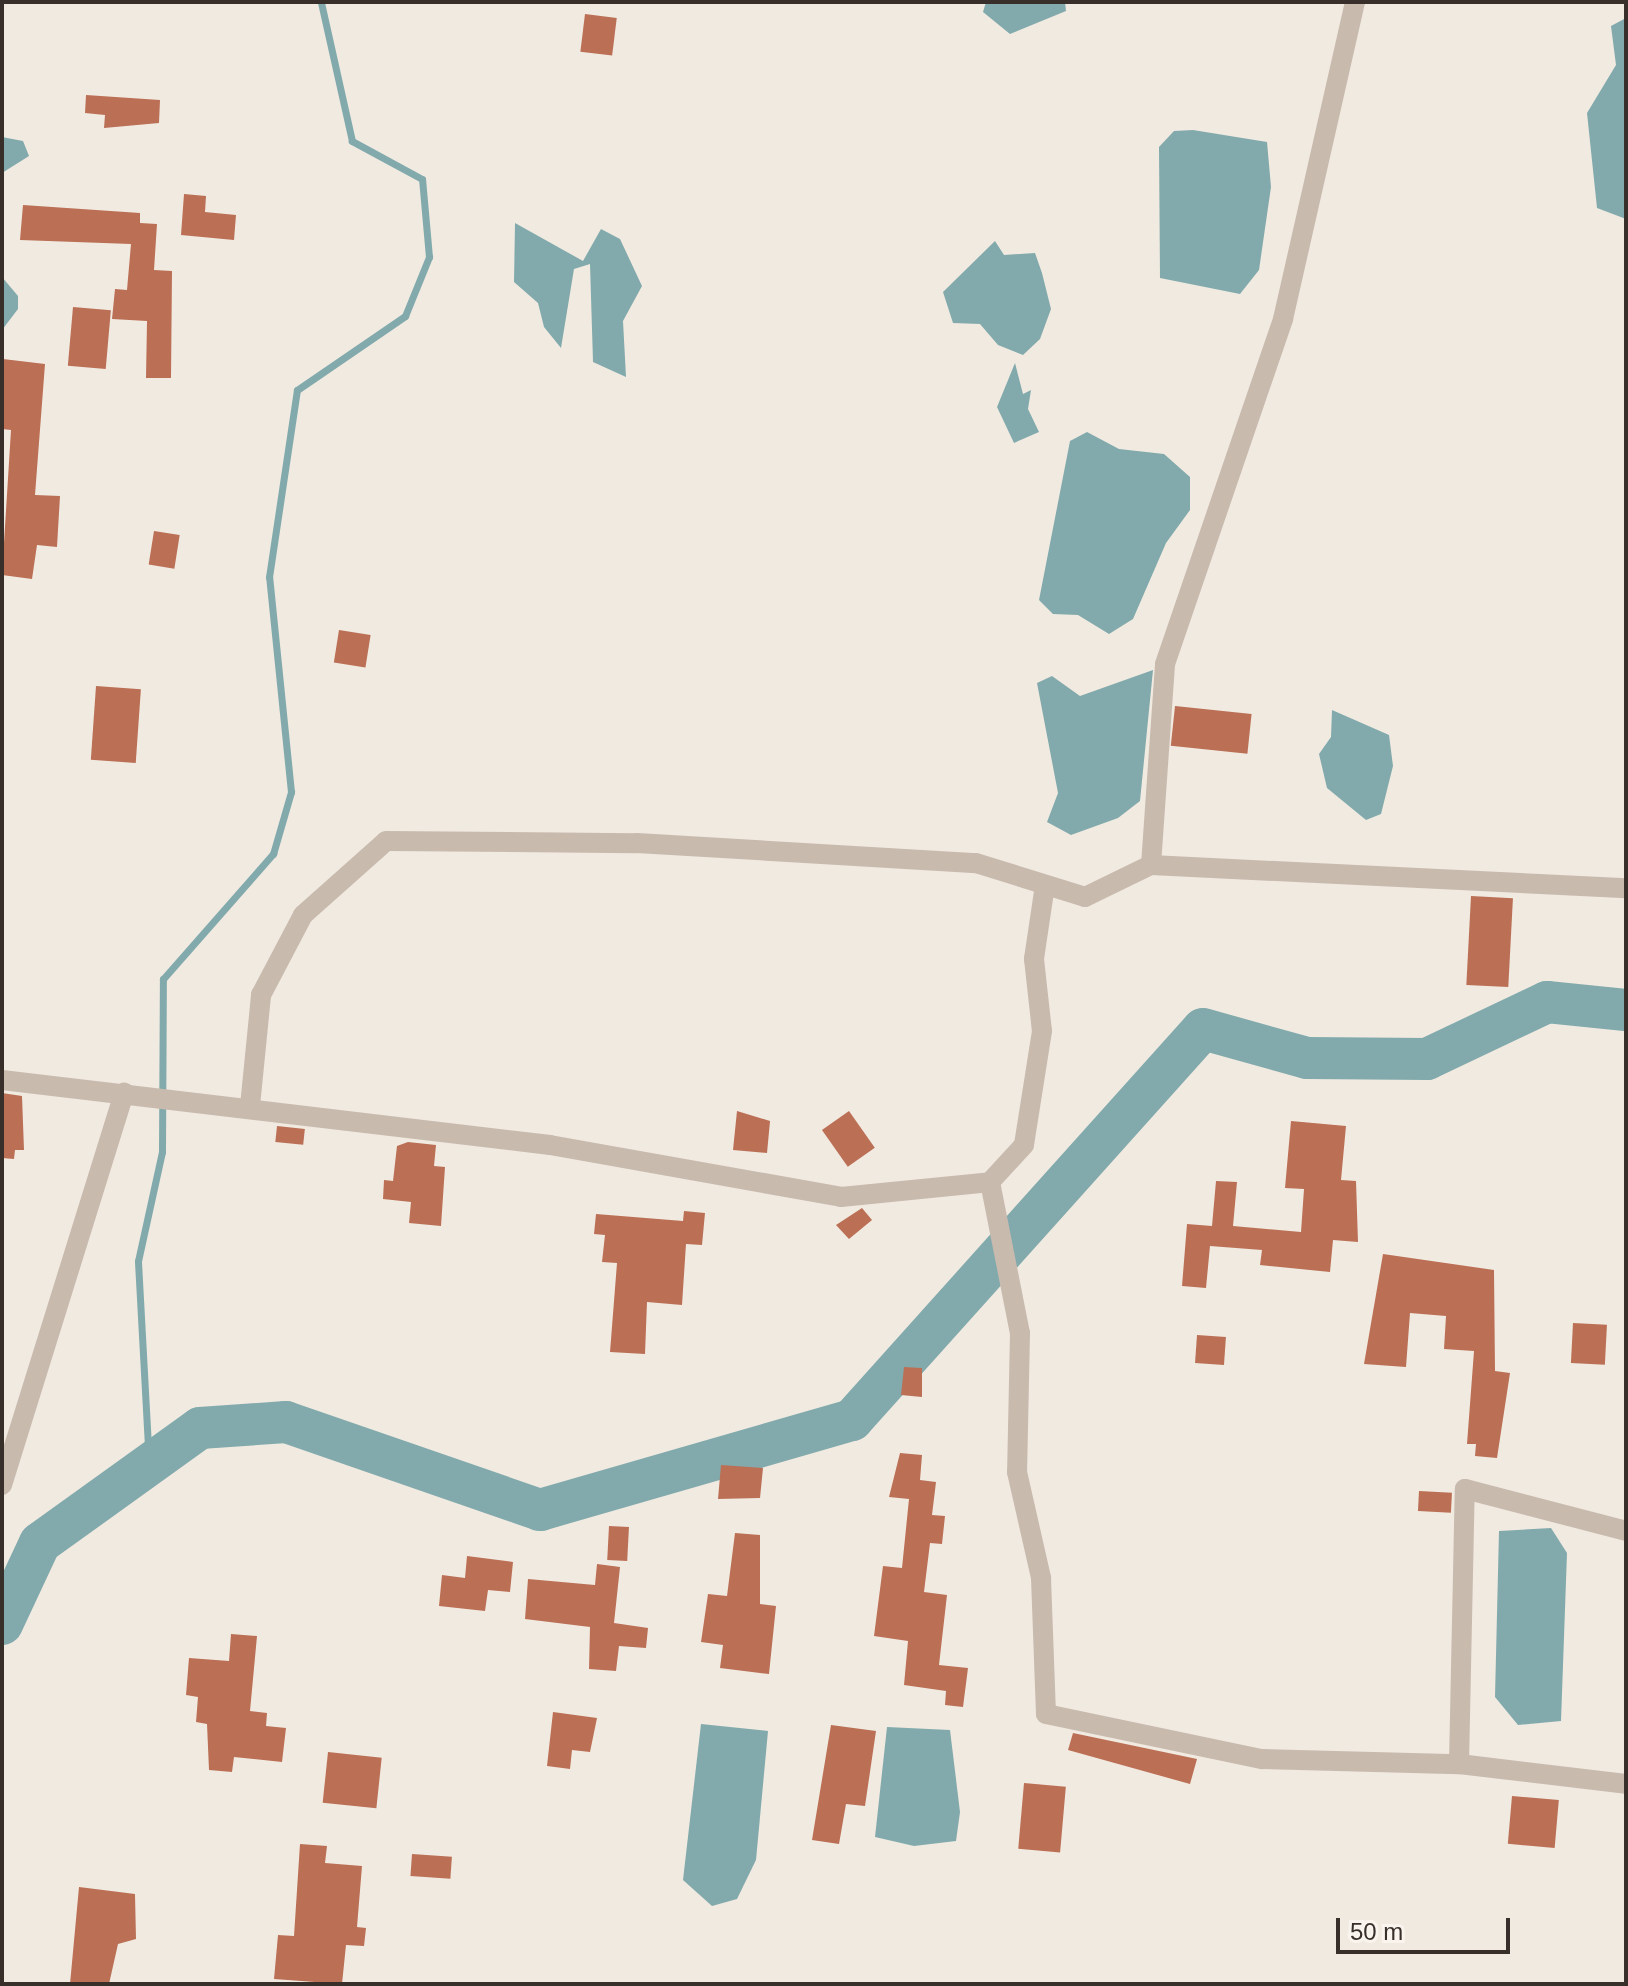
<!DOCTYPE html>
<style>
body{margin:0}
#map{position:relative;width:1628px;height:1986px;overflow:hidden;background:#f1eae1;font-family:Helvetica,sans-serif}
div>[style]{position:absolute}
.water>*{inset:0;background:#82aaac}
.stream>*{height:7px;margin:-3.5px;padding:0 3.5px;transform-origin:3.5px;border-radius:3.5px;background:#82aaac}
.river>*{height:42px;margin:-21px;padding:0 21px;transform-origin:21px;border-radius:21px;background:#82aaac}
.building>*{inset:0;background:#bb6f55;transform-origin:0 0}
.minor>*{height:20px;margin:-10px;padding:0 10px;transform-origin:10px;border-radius:10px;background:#c9baae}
span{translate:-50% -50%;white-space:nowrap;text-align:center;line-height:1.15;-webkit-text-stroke:6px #f9f4ed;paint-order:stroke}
.frame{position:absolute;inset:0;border:4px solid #382f2b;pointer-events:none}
.scale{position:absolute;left:1336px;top:1918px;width:174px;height:36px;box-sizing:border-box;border:4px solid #382f2b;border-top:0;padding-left:10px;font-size:24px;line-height:28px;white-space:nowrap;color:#382f2b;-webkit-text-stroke:6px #f9f4ed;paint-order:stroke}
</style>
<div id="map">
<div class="water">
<div style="clip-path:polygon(986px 2px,1065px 2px,1066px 11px,1010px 34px,983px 12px)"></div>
<div style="clip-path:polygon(1626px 18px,1626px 219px,1597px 208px,1587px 113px,1616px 65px,1611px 26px)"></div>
<div style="clip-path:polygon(1193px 130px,1267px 142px,1271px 187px,1259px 270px,1240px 294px,1160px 278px,1159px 147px,1174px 131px)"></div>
<div style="clip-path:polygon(2px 137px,23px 141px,29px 156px,2px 173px)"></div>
<div style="clip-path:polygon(515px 223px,583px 261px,601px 229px,620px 239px,642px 286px,623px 321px,626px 377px,593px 362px,590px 264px,574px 269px,561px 348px,544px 327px,538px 303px,514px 282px)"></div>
<div style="clip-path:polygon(995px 241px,1004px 255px,1035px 253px,1042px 273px,1051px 309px,1040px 339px,1023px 355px,998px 345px,980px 324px,953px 323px,943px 292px)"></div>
<div style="clip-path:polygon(2px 277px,18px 296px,18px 309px,2px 330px)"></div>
<div style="clip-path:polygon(1015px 363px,1023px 394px,1031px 390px,1028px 409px,1039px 432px,1014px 443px,997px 407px)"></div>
<div style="clip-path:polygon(1087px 432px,1119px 449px,1164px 454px,1190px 477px,1190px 510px,1166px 543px,1133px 619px,1109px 634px,1078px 615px,1053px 614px,1039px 600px,1070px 441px)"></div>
<div style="clip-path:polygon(1153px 670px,1140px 801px,1118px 818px,1071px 835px,1047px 822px,1058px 793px,1037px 683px,1052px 676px,1080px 696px)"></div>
<div style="clip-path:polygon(1332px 710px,1389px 735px,1393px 766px,1381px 814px,1366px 820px,1327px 788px,1319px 754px,1331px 737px)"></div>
<div style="clip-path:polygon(1551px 1528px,1567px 1553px,1561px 1721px,1518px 1725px,1495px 1697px,1499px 1531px)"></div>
<div style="clip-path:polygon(701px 1724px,768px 1731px,756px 1860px,737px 1899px,712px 1906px,683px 1880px)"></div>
<div style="clip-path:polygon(887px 1727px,950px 1730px,960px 1812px,956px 1841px,914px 1846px,875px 1837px)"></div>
</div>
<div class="stream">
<div style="left:149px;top:1465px;width:204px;rotate:-93.1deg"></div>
<div style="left:138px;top:1261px;width:112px;rotate:-77.6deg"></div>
<div style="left:162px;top:1152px;width:173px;rotate:-89.7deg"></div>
<div style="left:163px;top:979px;width:167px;rotate:-48.7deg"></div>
<div style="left:273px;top:854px;width:65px;rotate:-73.8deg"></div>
<div style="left:291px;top:792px;width:216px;rotate:-95.8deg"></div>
<div style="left:269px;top:577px;width:189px;rotate:-81.5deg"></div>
<div style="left:297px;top:390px;width:131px;rotate:-34.4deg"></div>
<div style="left:405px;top:316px;width:64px;rotate:-67.9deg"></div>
<div style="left:429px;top:257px;width:78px;rotate:-95.1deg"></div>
<div style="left:422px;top:179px;width:80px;rotate:-151.5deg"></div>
<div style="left:352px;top:141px;width:142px;rotate:-102.6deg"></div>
</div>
<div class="river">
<div style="left:2px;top:1624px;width:89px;rotate:-64.9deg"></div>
<div style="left:40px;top:1543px;width:197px;rotate:-35.7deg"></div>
<div style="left:200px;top:1428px;width:86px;rotate:-4deg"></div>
<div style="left:286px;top:1422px;width:269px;rotate:19.1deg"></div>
<div style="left:540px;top:1510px;width:325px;rotate:-16.1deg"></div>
<div style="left:852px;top:1420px;width:525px;rotate:-48.09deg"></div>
<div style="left:1203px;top:1029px;width:108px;rotate:15.6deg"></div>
<div style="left:1307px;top:1058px;width:120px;rotate:0.5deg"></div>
<div style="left:1427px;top:1059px;width:133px;rotate:-25.4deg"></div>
<div style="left:1547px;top:1002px;width:79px;rotate:5.8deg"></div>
</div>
<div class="building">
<div style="left:585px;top:14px;width:32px;height:38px;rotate:7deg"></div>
<div style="clip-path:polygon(86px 95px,160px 100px,159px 123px,104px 128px,105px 115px,85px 113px)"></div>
<div style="clip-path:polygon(184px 194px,206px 196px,205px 212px,236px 215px,234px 240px,181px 235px)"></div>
<div style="clip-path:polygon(23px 205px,140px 213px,140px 223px,157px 224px,154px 270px,172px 271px,171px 378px,146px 378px,147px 321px,112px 319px,115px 289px,127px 290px,131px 244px,20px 240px)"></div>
<div style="left:73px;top:307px;width:38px;height:59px;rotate:5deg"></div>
<div style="clip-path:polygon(3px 359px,45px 364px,35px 495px,60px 496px,57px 547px,37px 545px,32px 579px,2px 575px,11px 430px,2px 429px)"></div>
<div style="left:154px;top:531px;width:26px;height:34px;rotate:9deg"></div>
<div style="left:339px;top:630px;width:32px;height:33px;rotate:9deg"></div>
<div style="left:96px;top:686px;width:45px;height:74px;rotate:4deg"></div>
<div style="left:1175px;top:706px;width:77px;height:40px;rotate:6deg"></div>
<div style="left:1471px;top:896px;width:42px;height:89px;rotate:3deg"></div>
<div style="clip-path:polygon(2px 1093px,22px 1096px,24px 1150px,15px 1150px,14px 1159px,2px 1158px)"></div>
<div style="clip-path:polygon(737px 1111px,770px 1121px,767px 1153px,733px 1150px)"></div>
<div style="left:849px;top:1111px;width:45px;height:33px;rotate:55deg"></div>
<div style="clip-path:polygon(1291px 1121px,1346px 1126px,1341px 1180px,1356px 1181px,1358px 1242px,1333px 1240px,1330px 1272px,1260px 1265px,1262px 1250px,1210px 1246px,1206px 1288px,1182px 1286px,1187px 1224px,1212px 1226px,1216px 1181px,1237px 1182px,1233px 1226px,1301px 1232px,1304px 1189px,1285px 1188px)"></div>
<div style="left:277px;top:1126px;width:28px;height:16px;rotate:6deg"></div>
<div style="clip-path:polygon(408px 1142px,436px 1145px,434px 1166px,445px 1167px,441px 1226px,409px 1223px,411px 1202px,383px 1199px,384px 1180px,393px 1181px,397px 1146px)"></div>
<div style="clip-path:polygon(862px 1208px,872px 1220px,849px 1239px,836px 1225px)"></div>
<div style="clip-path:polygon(684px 1211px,705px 1213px,702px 1245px,686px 1244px,682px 1305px,647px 1302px,645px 1354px,610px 1352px,617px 1263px,602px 1262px,605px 1235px,594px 1234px,596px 1214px,683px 1221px)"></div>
<div style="clip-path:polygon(1383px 1254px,1494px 1270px,1495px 1371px,1510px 1373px,1497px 1458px,1475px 1456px,1476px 1444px,1467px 1444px,1474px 1351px,1444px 1349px,1446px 1316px,1410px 1313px,1406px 1367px,1364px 1364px)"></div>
<div style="left:1573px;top:1323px;width:34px;height:40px;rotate:3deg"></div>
<div style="left:1197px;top:1335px;width:29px;height:28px;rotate:4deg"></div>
<div style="clip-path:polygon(904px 1367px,922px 1368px,922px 1397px,901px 1395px)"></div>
<div style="clip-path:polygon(900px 1453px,922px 1455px,920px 1480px,936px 1482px,932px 1515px,945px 1516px,942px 1544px,930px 1543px,924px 1592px,947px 1595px,939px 1665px,968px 1668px,963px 1707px,945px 1705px,946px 1691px,904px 1685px,908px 1641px,874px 1636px,883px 1566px,902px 1568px,909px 1499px,889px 1497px)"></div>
<div style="clip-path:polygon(721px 1465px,763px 1468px,760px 1498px,718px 1499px)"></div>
<div style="left:1419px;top:1491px;width:33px;height:20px;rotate:3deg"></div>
<div style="left:609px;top:1526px;width:20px;height:34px;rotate:3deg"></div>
<div style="clip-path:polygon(735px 1533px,760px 1535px,760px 1604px,776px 1606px,769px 1674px,720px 1668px,723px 1645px,701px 1642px,708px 1594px,727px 1596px)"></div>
<div style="clip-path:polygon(467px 1556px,513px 1562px,510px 1592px,488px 1590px,485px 1611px,439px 1606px,442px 1575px,465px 1578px)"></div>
<div style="clip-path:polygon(597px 1564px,620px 1567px,614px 1623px,648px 1628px,646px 1648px,619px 1646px,616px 1671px,589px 1669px,590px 1627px,525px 1619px,528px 1579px,595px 1585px)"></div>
<div style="clip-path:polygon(231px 1634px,257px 1636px,250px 1711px,267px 1713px,266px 1726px,286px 1728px,282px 1762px,234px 1757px,232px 1772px,209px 1770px,207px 1724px,196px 1722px,198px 1697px,186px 1695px,189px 1658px,229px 1661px)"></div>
<div style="clip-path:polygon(553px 1712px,597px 1718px,590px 1752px,572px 1750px,570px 1769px,547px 1766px)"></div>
<div style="clip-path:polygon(831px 1725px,876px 1731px,865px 1806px,846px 1804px,839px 1844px,812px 1840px)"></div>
<div style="clip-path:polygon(1073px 1733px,1197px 1759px,1190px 1784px,1068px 1750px)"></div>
<div style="left:328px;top:1752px;width:54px;height:51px;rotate:6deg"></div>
<div style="left:1024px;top:1783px;width:42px;height:66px;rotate:5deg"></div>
<div style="left:1512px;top:1796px;width:47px;height:48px;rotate:5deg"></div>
<div style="clip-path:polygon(300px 1844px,327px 1846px,325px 1863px,362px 1866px,357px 1927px,366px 1928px,364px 1946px,346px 1945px,342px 1984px,274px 1979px,278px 1935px,294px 1936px)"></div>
<div style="left:412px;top:1854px;width:40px;height:22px;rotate:4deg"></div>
<div style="clip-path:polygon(79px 1887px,135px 1894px,136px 1939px,118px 1944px,109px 1984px,70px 1984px)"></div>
</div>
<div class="minor">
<div style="left:1151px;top:865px;width:201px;rotate:-86deg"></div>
<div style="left:1165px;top:664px;width:365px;rotate:-71.1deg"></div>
<div style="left:1283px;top:319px;width:325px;rotate:-77.2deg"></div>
<div style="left:1045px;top:885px;width:75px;rotate:98.5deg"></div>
<div style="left:1034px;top:959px;width:72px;rotate:83.7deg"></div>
<div style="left:1042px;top:1031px;width:115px;rotate:99deg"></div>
<div style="left:1024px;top:1145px;width:50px;rotate:132.6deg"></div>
<div style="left:990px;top:1182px;width:154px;rotate:78.8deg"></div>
<div style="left:1020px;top:1333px;width:139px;rotate:91.2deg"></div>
<div style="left:1017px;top:1472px;width:109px;rotate:77.2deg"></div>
<div style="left:1041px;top:1578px;width:136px;rotate:87.9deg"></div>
<div style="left:1046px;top:1714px;width:221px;rotate:11.8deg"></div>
<div style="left:1262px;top:1759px;width:197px;rotate:1.5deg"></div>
<div style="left:1459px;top:1764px;width:168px;rotate:6.8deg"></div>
<div style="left:2px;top:1080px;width:552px;rotate:6.76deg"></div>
<div style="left:550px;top:1145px;width:296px;rotate:10.1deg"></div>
<div style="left:841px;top:1197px;width:150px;rotate:-5.7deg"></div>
<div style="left:250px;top:1106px;width:112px;rotate:-84.3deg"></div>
<div style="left:261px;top:995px;width:90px;rotate:-62.3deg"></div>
<div style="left:303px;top:915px;width:111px;rotate:-41.7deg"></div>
<div style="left:386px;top:841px;width:251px;rotate:0.5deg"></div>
<div style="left:637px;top:843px;width:340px;rotate:3.4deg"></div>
<div style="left:976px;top:863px;width:114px;rotate:17.3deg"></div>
<div style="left:1085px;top:897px;width:73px;rotate:-25.9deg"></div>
<div style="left:1151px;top:865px;width:476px;rotate:2.8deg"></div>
<div style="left:2px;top:1485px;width:411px;rotate:-72.7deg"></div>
<div style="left:1459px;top:1764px;width:275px;rotate:-88.8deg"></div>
<div style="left:1465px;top:1489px;width:166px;rotate:14.6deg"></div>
</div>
<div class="frame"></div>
<div class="scale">50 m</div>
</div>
